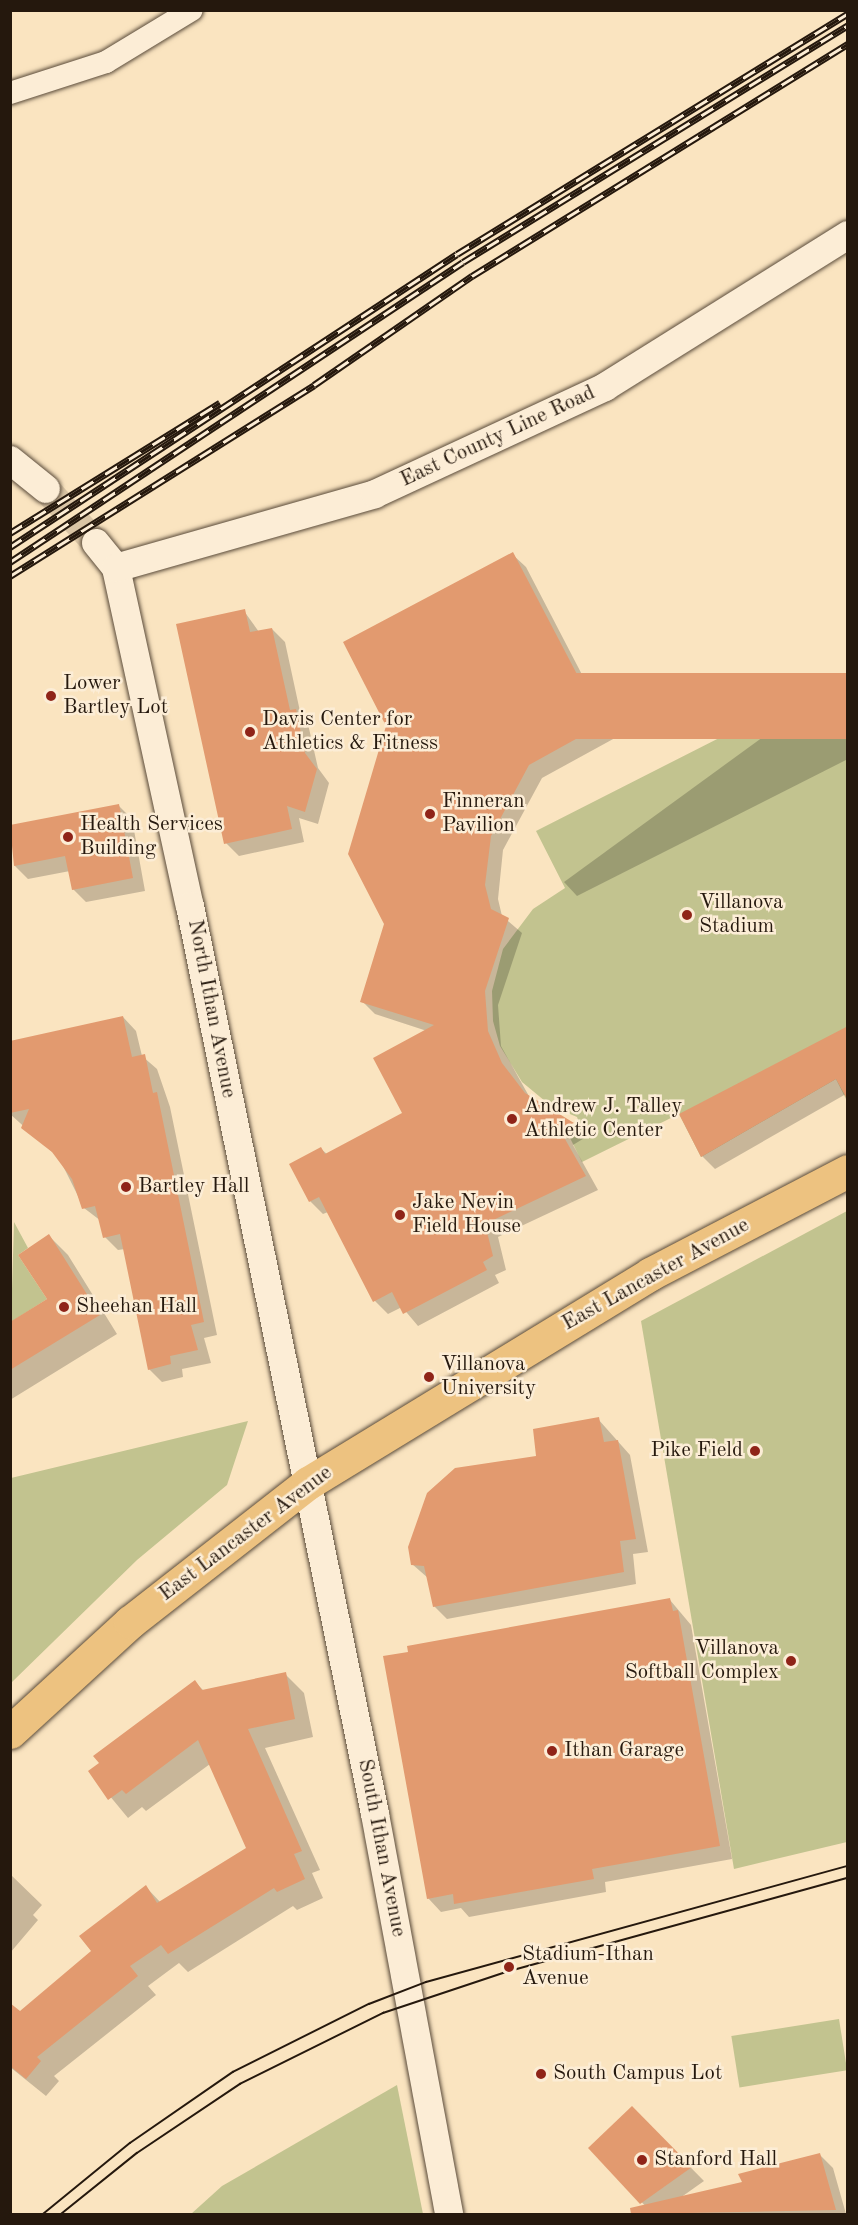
<!DOCTYPE html>
<style>
body{margin:0}
#map{position:relative;width:858px;height:2225px;overflow:hidden;background:#fae4c0;font-family:"Old Standard TT",serif}
div>[style]{position:absolute}
.green>*{inset:0;background:#c2c38f;transform-origin:0 0}
.shadow>*{inset:0;background:#0003}
.building>*{inset:0;background:#e29a6f;transform-origin:0 0}
.tertiary-tunnel>*{height:28px;margin-top:-14px;transform-origin:0;background:repeating-linear-gradient(90deg,#dac5a5 0 28px,transparent 0 42px)}
.roads{filter:drop-shadow(0 0 2px #5a4b3a) drop-shadow(0 0 2px #5a4b3a)}
.minor>*{height:22px;margin:-11px;padding:0 11px;transform-origin:11px;border-radius:11px;background:#fcedd6}
.tertiary>*{height:28px;margin:-14px;padding:0 14px;transform-origin:14px;border-radius:14px;background:#fcedd6}
.trunk>*{height:33px;margin:-16.5px;padding:0 16.5px;transform-origin:16.5px;border-radius:16.5px;background:#edc280}
.tram>*{height:1.5px;margin:-0.75px;padding:0 0.75px;transform-origin:0.75px;border-radius:0.75px;background:#25180d}
.rail>*{height:7px;margin-top:-3.5px;transform-origin:0;background:repeating-linear-gradient(90deg,#fcedd6 0 14px,#25180d 0 28px);box-sizing:border-box;border-block:2px solid #25180d}
.dots>*{width:16px;height:16px;translate:-50% -50%;box-sizing:border-box;border:3px solid #fcedd6;border-radius:50%}
span{translate:-50% -50%;white-space:nowrap;text-align:center;line-height:1.15;-webkit-text-stroke:5px #fcedd6;paint-order:stroke}
.street-label{font-size:21px;color:#25180d}
.poi-label{font-size:21px;color:#25180d}
.left{translate:0 -50%;text-align:left}
.right{translate:-100% -50%;text-align:right}
.frame{position:absolute;inset:0;border:12px solid #25180d;pointer-events:none}
</style>
<div id="map">
<div class="green">
<div style="clip-path:polygon(847px 673px,847px 1101px,836px 1079px,701px 1157px,679px 1114px,582px 1162px,567px 1132px,580px 1125px,577px 1117px,551px 1106px,522px 1082px,500px 1046px,493px 1021px,492px 991px,503px 949px,533px 909px,565px 888px,536px 831px)"></div>
<div style="clip-path:polygon(847px 1211px,847px 1842px,734px 1869px,641px 1321px)"></div>
<div style="clip-path:polygon(14px 1222px,28px 1248px,18px 1255px,47px 1299px,11px 1322px)"></div>
<div style="clip-path:polygon(248px 1421px,227px 1485px,137px 1560px,11px 1683px,11px 1478px)"></div>
<div style="left:839px;top:2019px;width:52px;height:109px;rotate:81deg"></div>
<div style="clip-path:polygon(397px 2085px,423px 2214px,191px 2214px,222px 2186px)"></div>
</div>
<div class="shadow">
<div style="clip-path:polygon(512px 554px,526px 567px,615px 738px,542px 778px,503px 850px,498px 899px,502px 916px,522px 933px,498px 1005px,501px 1046px,530px 1098px,586px 1137px,573px 1145px,598px 1190px,498px 1237px,506px 1270px,495px 1275px,499px 1283px,418px 1326px,402px 1307px,388px 1314px,375px 1301px,328px 1212px,323px 1214px,310px 1201px,321px 1149px,327px 1154px,404px 1114px,427px 1031px,375px 1014px,362px 1001px)"></div>
<div style="clip-path:polygon(244px 611px,259px 632px,272px 629px,285px 642px,301px 716px,308px 724px,318px 768px,329px 783px,318px 824px,299px 818px,304px 842px,239px 856px,226px 843px)"></div>
<div style="clip-path:polygon(848px 675px,848px 759px,577px 896px,564px 882px)"></div>
<div style="clip-path:polygon(118px 805px,132px 819px,145px 891px,86px 902px,73px 889px,70px 871px,28px 879px,15px 866px,10px 826px)"></div>
<div style="clip-path:polygon(123px 1017px,136px 1031px,142px 1056px,157px 1069px,170px 1107px,217px 1335px,204px 1338px,211px 1363px,182px 1369px,183px 1377px,162px 1382px,149px 1369px,125px 1249px,118px 1250px,105px 1237px,101px 1221px,84px 1208px,59px 1158px,10px 1114px,10px 1042px)"></div>
<div style="clip-path:polygon(848px 1028px,846px 1094px,715px 1169px,702px 1156px)"></div>
<div style="clip-path:polygon(49px 1236px,68px 1255px,117px 1334px,10px 1400px,10px 1324px,49px 1300px)"></div>
<div style="clip-path:polygon(598px 1419px,630px 1455px,648px 1552px,633px 1554px,636px 1584px,447px 1619px,434px 1606px,428px 1578px,412px 1564px,538px 1458px)"></div>
<div style="clip-path:polygon(670px 1600px,691px 1625px,732px 1859px,605px 1882px,606px 1892px,469px 1917px,461px 1908px,441px 1912px,428px 1898px)"></div>
<div style="clip-path:polygon(285px 1674px,304px 1693px,313px 1737px,265px 1748px,320px 1870px,312px 1873px,323px 1898px,297px 1910px,293px 1906px,188px 1972px,179px 1963px,148px 1986px,156px 1995px,54px 2076px,59px 2081px,46px 2096px,10px 2067px,10px 2005px,20px 2013px,93px 1952px,146px 1887px,161px 1903px,248px 1848px,210px 1764px,146px 1811px,142px 1807px,128px 1818px,90px 1772px,195px 1682px,204px 1691px)"></div>
<div style="clip-path:polygon(10px 1874px,42px 1905px,33px 1915px,38px 1920px,10px 1953px)"></div>
<div style="clip-path:polygon(632px 2108px,704px 2181px,680px 2198px,744px 2183px,819px 2154px,833px 2168px,846px 2214px,653px 2214px,590px 2148px)"></div>
</div>
<div class="building">
<div style="clip-path:polygon(513px 552px,603px 724px,529px 765px,491px 836px,485px 885px,491px 909px,509px 918px,485px 991px,488px 1031px,502px 1063px,525px 1093px,574px 1123px,561px 1132px,586px 1176px,485px 1224px,493px 1256px,483px 1262px,487px 1270px,403px 1314px,392px 1292px,373px 1302px,319px 1197px,309px 1202px,289px 1164px,321px 1147px,325px 1154px,402px 1113px,373px 1058px,434px 1025px,360px 1002px,384px 924px,348px 854px,386px 726px,343px 642px)"></div>
<div style="clip-path:polygon(245px 609px,250px 632px,272px 628px,290px 710px,296px 709px,305px 753px,317px 769px,305px 812px,287px 806px,292px 829px,224px 844px,176px 624px)"></div>
<div style="left:848px;top:673px;width:66px;height:350px;rotate:90deg"></div>
<div style="clip-path:polygon(119px 804px,133px 878px,72px 890px,65px 856px,14px 866px,10px 825px)"></div>
<div style="clip-path:polygon(123px 1016px,132px 1057px,145px 1054px,153px 1093px,157px 1092px,204px 1322px,191px 1325px,198px 1350px,170px 1356px,171px 1364px,148px 1370px,120px 1234px,103px 1238px,95px 1206px,82px 1209px,72px 1179px,52px 1152px,21px 1128px,29px 1109px,10px 1113px,10px 1041px)"></div>
<div style="clip-path:polygon(848px 1026px,848px 1101px,836px 1079px,701px 1157px,679px 1114px)"></div>
<div style="clip-path:polygon(49px 1234px,100px 1315px,10px 1370px,10px 1322px,47px 1299px,18px 1255px)"></div>
<div style="clip-path:polygon(599px 1417px,604px 1442px,618px 1440px,636px 1539px,620px 1541px,624px 1572px,433px 1607px,424px 1566px,411px 1565px,408px 1547px,427px 1493px,455px 1468px,536px 1456px,533px 1429px)"></div>
<div style="clip-path:polygon(670px 1598px,673px 1611px,678px 1610px,720px 1846px,592px 1869px,594px 1879px,454px 1904px,453px 1894px,427px 1899px,383px 1656px,408px 1652px,407px 1646px)"></div>
<div style="clip-path:polygon(286px 1672px,295px 1719px,248px 1729px,302px 1851px,294px 1854px,305px 1879px,277px 1892px,274px 1888px,168px 1954px,161px 1945px,130px 1966px,138px 1976px,37px 2057px,41px 2061px,26px 2079px,10px 2066px,10px 2003px,20px 2011px,91px 1951px,79px 1936px,146px 1885px,157px 1903px,246px 1848px,198px 1740px,126px 1794px,122px 1790px,108px 1800px,88px 1771px,99px 1763px,93px 1756px,195px 1680px,202px 1690px)"></div>
<div style="clip-path:polygon(632px 2106px,692px 2167px,640px 2204px,588px 2148px)"></div>
<div style="clip-path:polygon(820px 2153px,836px 2210px,631px 2214px,630px 2208px,742px 2182px,738px 2174px)"></div>
</div>
<div class="tertiary-tunnel">
<div style="left:46px;top:489px;width:74px;rotate:47.2deg"></div>
</div>
<div class="roads">
<div class="minor">
<div style="left:10px;top:93px;width:101px;rotate:-17.9deg"></div>
<div style="left:106px;top:62px;width:100px;rotate:-31.2deg"></div>
</div>
<div class="tertiary">
<div style="left:10px;top:460px;width:46px;rotate:38.9deg"></div>
<div style="left:96px;top:543px;width:32px;rotate:51deg"></div>
<div style="left:116px;top:568px;width:346px;rotate:77.7deg"></div>
<div style="left:190px;top:906px;width:927px;rotate:78.48deg"></div>
<div style="left:375px;top:1814px;width:407px;rotate:79.5deg"></div>
<div style="left:116px;top:568px;width:269px;rotate:-15.9deg"></div>
<div style="left:375px;top:494px;width:254px;rotate:-24.9deg"></div>
<div style="left:605px;top:387px;width:287px;rotate:-32deg"></div>
</div>
<div class="trunk">
<div style="left:10px;top:1732px;width:163px;rotate:-42.5deg"></div>
<div style="left:130px;top:1622px;width:226px;rotate:-38deg"></div>
<div style="left:308px;top:1483px;width:401px;rotate:-31.4deg"></div>
<div style="left:650px;top:1274px;width:223px;rotate:-27.5deg"></div>
</div>
</div>
<div class="tram">
<div style="left:43px;top:2214px;width:112px;rotate:-39.2deg"></div>
<div style="left:130px;top:2143px;width:125px;rotate:-34.6deg"></div>
<div style="left:233px;top:2072px;width:152px;rotate:-26.6deg"></div>
<div style="left:369px;top:2004px;width:61px;rotate:-21.1deg"></div>
<div style="left:426px;top:1982px;width:438px;rotate:-15.4deg"></div>
<div style="left:61px;top:2214px;width:97px;rotate:-38.8deg"></div>
<div style="left:137px;top:2153px;width:124px;rotate:-33.8deg"></div>
<div style="left:240px;top:2084px;width:160px;rotate:-26.4deg"></div>
<div style="left:383px;top:2013px;width:130px;rotate:-18.4deg"></div>
<div style="left:506px;top:1972px;width:355px;rotate:-15.4deg"></div>
</div>
<div class="rail">
<div style="left:10px;top:533px;width:247px;rotate:-31.8deg"></div>
<div style="left:10px;top:547px;width:534px;rotate:-33.24deg"></div>
<div style="left:457px;top:254px;width:459px;rotate:-31.6deg"></div>
<div style="left:10px;top:562px;width:543px;rotate:-33.51deg"></div>
<div style="left:463px;top:262px;width:452px;rotate:-31.6deg"></div>
<div style="left:10px;top:576px;width:359px;rotate:-32.1deg"></div>
<div style="left:314px;top:385px;width:192px;rotate:-34.6deg"></div>
<div style="left:472px;top:276px;width:442px;rotate:-31.7deg"></div>
</div>
<div class="dots">
<div style="left:51px;top:696px;background:#8f2418"></div>
<div style="left:250px;top:732px;background:#8f2418"></div>
<div style="left:430px;top:814px;background:#8f2418"></div>
<div style="left:68px;top:837px;background:#8f2418"></div>
<div style="left:687px;top:915px;background:#8f2418"></div>
<div style="left:512px;top:1119px;background:#8f2418"></div>
<div style="left:126px;top:1187px;background:#8f2418"></div>
<div style="left:400px;top:1215px;background:#8f2418"></div>
<div style="left:64px;top:1307px;background:#8f2418"></div>
<div style="left:429px;top:1377px;background:#8f2418"></div>
<div style="left:755px;top:1451px;background:#8f2418"></div>
<div style="left:791px;top:1661px;background:#8f2418"></div>
<div style="left:552px;top:1751px;background:#8f2418"></div>
<div style="left:509px;top:1967px;background:#8f2418"></div>
<div style="left:541px;top:2074px;background:#8f2418"></div>
<div style="left:642px;top:2160px;background:#8f2418"></div>
</div>
<div class="street-label">
<span style="left:498px;top:437px;rotate:-25deg">East County Line Road</span>
<span style="left:211px;top:1009px;rotate:79deg">North Ithan Avenue</span>
<span style="left:656px;top:1275px;rotate:-29deg">East Lancaster Avenue</span>
<span style="left:246px;top:1534px;rotate:-37deg">East Lancaster Avenue</span>
<span style="left:381px;top:1848px;rotate:79deg">South Ithan Avenue</span>
</div>
<div class="poi-label">
<span class="left" style="left:63px;top:696px">Lower<br>Bartley Lot</span>
<span class="left" style="left:262px;top:732px">Davis Center for<br>Athletics &amp; Fitness</span>
<span class="left" style="left:442px;top:814px">Finneran<br>Pavilion</span>
<span class="left" style="left:80px;top:837px">Health Services<br>Building</span>
<span class="left" style="left:699px;top:915px">Villanova<br>Stadium</span>
<span class="left" style="left:524px;top:1119px">Andrew J. Talley<br>Athletic Center</span>
<span class="left" style="left:138px;top:1187px">Bartley Hall</span>
<span class="left" style="left:412px;top:1215px">Jake Nevin<br>Field House</span>
<span class="left" style="left:76px;top:1307px">Sheehan Hall</span>
<span class="left" style="left:441px;top:1377px">Villanova<br>University</span>
<span class="right" style="left:743px;top:1451px">Pike Field</span>
<span class="right" style="left:779px;top:1661px">Villanova<br>Softball Complex</span>
<span class="left" style="left:564px;top:1751px">Ithan Garage</span>
<span class="left" style="left:522px;top:1967px">Stadium-Ithan<br>Avenue</span>
<span class="left" style="left:553px;top:2074px">South Campus Lot</span>
<span class="left" style="left:654px;top:2160px">Stanford Hall</span>
</div>
<div class="frame"></div>
</div>
